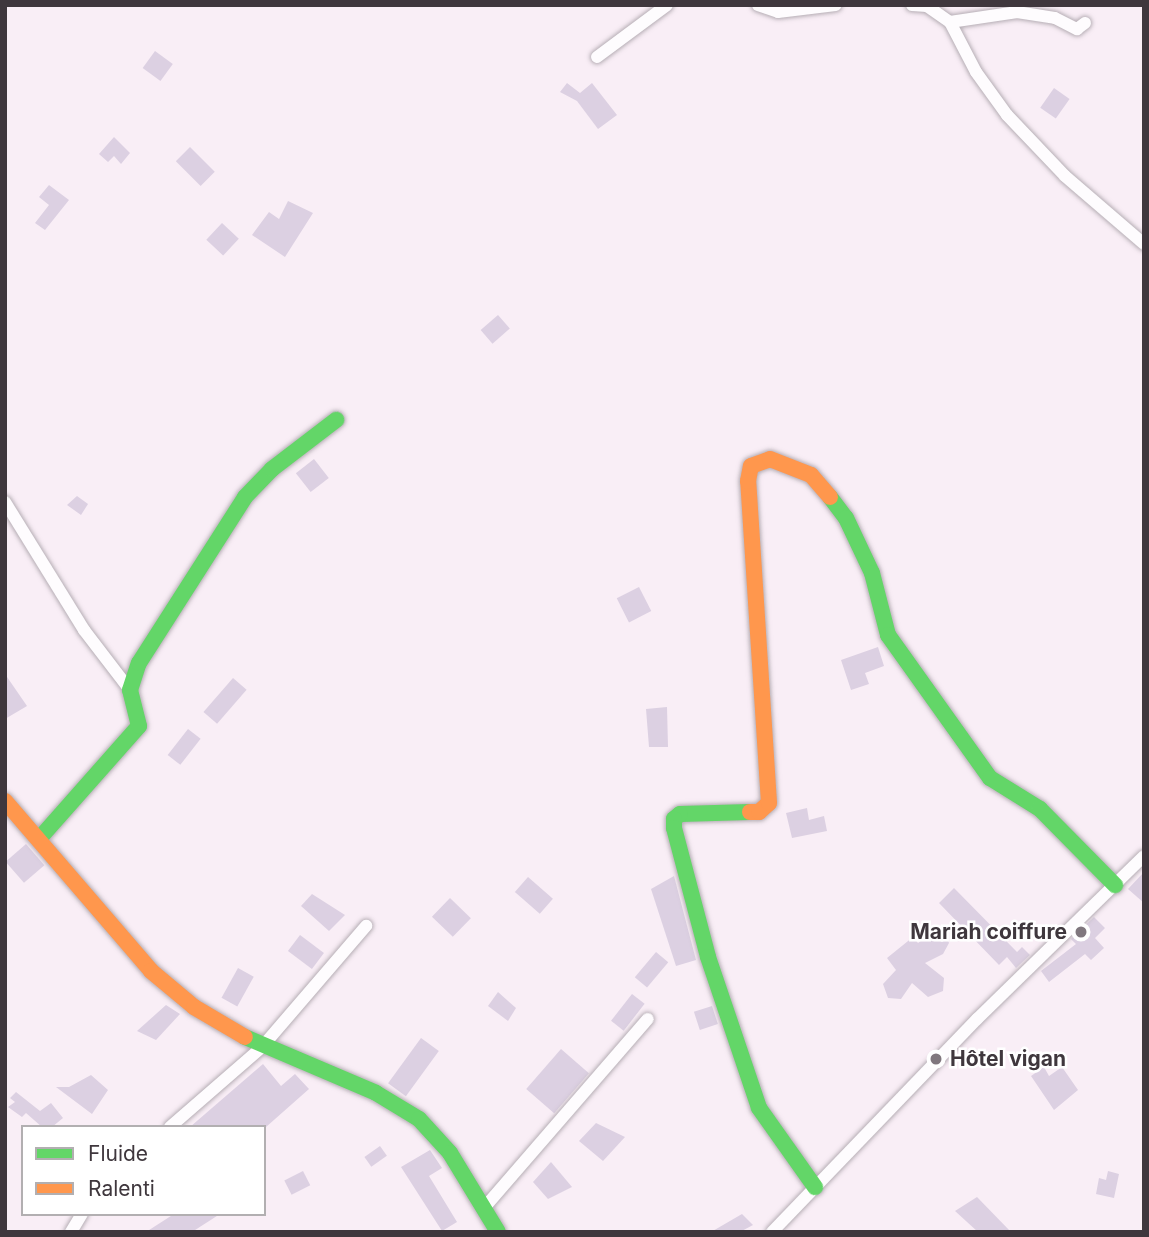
<!DOCTYPE html>
<meta charset="utf-8">
<style>
body{margin:0}
#map{position:relative;width:1149px;height:1237px;overflow:hidden;background:#f9eef6;font-family:Inter,sans-serif}
div>[style]{position:absolute}
.building>*{inset:0;background:#dcd0e2;transform-origin:0 0}
.roads{filter:drop-shadow(0 0 2px #b6aeb5) drop-shadow(0 0 2px #b6aeb5)}
.street>*{height:12px;margin:-6px;padding:0 6px;transform-origin:6px;border-radius:6px;background:#fefcfe}
.fast>*{height:16px;margin:-8px;padding:0 8px;transform-origin:8px;border-radius:8px;background:#63d668}
.slow>*{height:16px;margin:-8px;padding:0 8px;transform-origin:8px;border-radius:8px;background:#ff974d}
.dots>*{width:19px;height:19px;translate:-50% -50%;box-sizing:border-box;border:4px solid #fff;border-radius:50%}
span{translate:-50% -50%;white-space:nowrap;text-align:center;line-height:1.15;-webkit-text-stroke:5px #fff;paint-order:stroke}
.poi-label{font-size:21px;color:#3f373d;font-weight:700}
.right{translate:-100% -50%;text-align:right}
.left{translate:0 -50%;text-align:left}
.frame{position:absolute;inset:0;border:7px solid #3f373d;pointer-events:none}
.legend{position:absolute;left:21px;top:1125px;width:245px;height:91px;box-sizing:border-box;background:#fff;border:2px solid #b2afb1;margin:0;padding:9px 12px;list-style:none;font-size:21px;color:#3f373d}
.legend li{display:flex;align-items:center;gap:14px;height:35px}
.legend b{width:35px;border:2px solid #b2afb1}
</style>
<div id="map">
<div class="building">
<div style="left:155px;top:51px;width:22px;height:21px;rotate:36deg"></div>
<div style="clip-path:polygon(567px 83px,580px 93px,592px 83px,617px 115px,598px 129px,577px 101px,560px 92px)"></div>
<div style="left:1054px;top:88px;width:19px;height:24px;rotate:35deg"></div>
<div style="clip-path:polygon(114px 137px,130px 153px,121px 164px,114px 156px,108px 162px,99px 154px)"></div>
<div style="left:190px;top:147px;width:35px;height:20px;rotate:45deg"></div>
<div style="clip-path:polygon(49px 185px,69px 200px,45px 230px,35px 223px,49px 205px,39px 197px)"></div>
<div style="clip-path:polygon(288px 201px,313px 213px,285px 257px,252px 235px,269px 212px,279px 219px)"></div>
<div style="left:222px;top:223px;width:23px;height:23px;rotate:43deg"></div>
<div style="left:498px;top:315px;width:18px;height:23px;rotate:49deg"></div>
<div style="left:314px;top:459px;width:24px;height:23px;rotate:52deg"></div>
<div style="clip-path:polygon(77px 496px,88px 504px,81px 515px,67px 505px)"></div>
<div style="left:639px;top:587px;width:27px;height:25px;rotate:63deg"></div>
<div style="clip-path:polygon(878px 647px,884px 666px,865px 673px,869px 684px,851px 690px,841px 660px)"></div>
<div style="clip-path:polygon(5px 674px,27px 706px,5px 719px)"></div>
<div style="left:233px;top:678px;width:18px;height:45px;rotate:41deg"></div>
<div style="clip-path:polygon(667px 707px,668px 747px,649px 747px,646px 709px)"></div>
<div style="left:188px;top:729px;width:16px;height:33px;rotate:38deg"></div>
<div style="clip-path:polygon(807px 808px,809px 820px,824px 816px,827px 831px,792px 838px,786px 813px)"></div>
<div style="left:26px;top:844px;width:28px;height:27px;rotate:49deg"></div>
<div style="clip-path:polygon(1144px 872px,1144px 903px,1128px 889px)"></div>
<div style="clip-path:polygon(674px 876px,696px 960px,676px 966px,651px 889px)"></div>
<div style="left:528px;top:877px;width:33px;height:20px;rotate:41deg"></div>
<div style="clip-path:polygon(954px 888px,1017px 952px,1022px 947px,1030px 955px,1016px 968px,1007px 957px,999px 965px,939px 903px)"></div>
<div style="clip-path:polygon(312px 894px,345px 915px,329px 931px,301px 906px)"></div>
<div style="left:450px;top:898px;width:29px;height:26px;rotate:44deg"></div>
<div style="clip-path:polygon(1094px 917px,1105px 928px,1095px 938px,1104px 948px,1091px 960px,1085px 954px,1049px 982px,1041px 971px,1076px 944px,1071px 939px)"></div>
<div style="clip-path:polygon(933px 932px,946px 934px,949px 943px,943px 954px,925px 963px,944px 978px,943px 991px,928px 997px,912px 983px,901px 999px,888px 998px,883px 984px,896px 970px,887px 958px,913px 937px,918px 943px)"></div>
<div style="left:300px;top:935px;width:30px;height:20px;rotate:37deg"></div>
<div style="left:656px;top:952px;width:16px;height:33px;rotate:40deg"></div>
<div style="left:238px;top:968px;width:18px;height:34px;rotate:29deg"></div>
<div style="clip-path:polygon(498px 992px,516px 1008px,508px 1021px,488px 1006px)"></div>
<div style="left:632px;top:994px;width:16px;height:34px;rotate:38deg"></div>
<div style="clip-path:polygon(166px 1005px,180px 1014px,156px 1040px,137px 1031px)"></div>
<div style="left:712px;top:1006px;width:19px;height:19px;rotate:72deg"></div>
<div style="left:421px;top:1038px;width:22px;height:56px;rotate:36deg"></div>
<div style="left:561px;top:1049px;width:37px;height:53px;rotate:41deg"></div>
<div style="clip-path:polygon(263px 1064px,281px 1086px,295px 1074px,309px 1089px,266px 1127px,190px 1127px)"></div>
<div style="clip-path:polygon(1044px 1067px,1049px 1076px,1062px 1067px,1078px 1090px,1054px 1110px,1031px 1076px)"></div>
<div style="clip-path:polygon(91px 1075px,108px 1090px,92px 1114px,56px 1087px,69px 1087px)"></div>
<div style="clip-path:polygon(16px 1092px,40px 1111px,51px 1103px,63px 1118px,52px 1127px,42px 1127px,26px 1113px,22px 1117px,8px 1107px,15px 1102px,10px 1098px)"></div>
<div style="clip-path:polygon(596px 1123px,625px 1137px,603px 1161px,579px 1141px)"></div>
<div style="left:380px;top:1146px;width:12px;height:19px;rotate:55deg"></div>
<div style="clip-path:polygon(430px 1150px,442px 1168px,429px 1176px,457px 1222px,442px 1231px,401px 1167px)"></div>
<div style="clip-path:polygon(551px 1162px,572px 1187px,548px 1199px,533px 1182px)"></div>
<div style="left:303px;top:1171px;width:16px;height:21px;rotate:63deg"></div>
<div style="clip-path:polygon(1108px 1171px,1119px 1174px,1114px 1198px,1096px 1194px,1099px 1178px,1106px 1180px)"></div>
<div style="clip-path:polygon(977px 1197px,1011px 1232px,978px 1232px,955px 1211px)"></div>
<div style="clip-path:polygon(174px 1214px,220px 1214px,192px 1232px,146px 1232px)"></div>
<div style="clip-path:polygon(742px 1214px,753px 1225px,740px 1232px,711px 1232px)"></div>
</div>
<div class="roads">
<div class="street">
<div style="left:758px;top:5px;width:21px;rotate:19deg"></div>
<div style="left:778px;top:12px;width:58px;rotate:-6.9deg"></div>
<div style="left:912px;top:5px;width:15px;rotate:4deg"></div>
<div style="left:927px;top:6px;width:28px;rotate:35deg"></div>
<div style="left:950px;top:22px;width:56px;rotate:62.5deg"></div>
<div style="left:976px;top:72px;width:53px;rotate:54.2deg"></div>
<div style="left:1007px;top:115px;width:84px;rotate:46.4deg"></div>
<div style="left:1065px;top:176px;width:104px;rotate:40.7deg"></div>
<div style="left:950px;top:22px;width:68px;rotate:-8.5deg"></div>
<div style="left:1017px;top:12px;width:38px;rotate:9deg"></div>
<div style="left:1055px;top:18px;width:25px;rotate:27deg"></div>
<div style="left:1077px;top:29px;width:10px;rotate:-37deg"></div>
<div style="left:597px;top:57px;width:87px;rotate:-36.6deg"></div>
<div style="left:5px;top:502px;width:150px;rotate:58.3deg"></div>
<div style="left:84px;top:630px;width:76px;rotate:52.5deg"></div>
<div style="left:170px;top:1127px;width:122px;rotate:-41deg"></div>
<div style="left:262px;top:1047px;width:160px;rotate:-49.3deg"></div>
<div style="left:484px;top:1208px;width:250px;rotate:-49.1deg"></div>
<div style="left:71px;top:1232px;width:21px;rotate:-59deg"></div>
<div style="left:772px;top:1232px;width:296px;rotate:-46.1deg"></div>
<div style="left:977px;top:1019px;width:233px;rotate:-44.3deg"></div>
</div>
<div class="fast">
<div style="left:830px;top:497px;width:26px;rotate:53deg"></div>
<div style="left:846px;top:518px;width:61px;rotate:64.7deg"></div>
<div style="left:872px;top:573px;width:64px;rotate:75.5deg"></div>
<div style="left:888px;top:635px;width:176px;rotate:54.5deg"></div>
<div style="left:990px;top:778px;width:59px;rotate:31.8deg"></div>
<div style="left:1040px;top:809px;width:107px;rotate:45.4deg"></div>
<div style="left:750px;top:812px;width:70px;rotate:178.4deg"></div>
<div style="left:680px;top:814px;width:8px;rotate:140deg"></div>
<div style="left:674px;top:819px;width:9px;rotate:90deg"></div>
<div style="left:674px;top:828px;width:133px;rotate:75.2deg"></div>
<div style="left:708px;top:957px;width:159px;rotate:71.3deg"></div>
<div style="left:759px;top:1108px;width:97px;rotate:54.7deg"></div>
<div style="left:39px;top:839px;width:151px;rotate:-48.5deg"></div>
<div style="left:139px;top:726px;width:37px;rotate:-104deg"></div>
<div style="left:130px;top:690px;width:28px;rotate:-72deg"></div>
<div style="left:139px;top:663px;width:197px;rotate:-57.4deg"></div>
<div style="left:245px;top:497px;width:39px;rotate:-46deg"></div>
<div style="left:272px;top:469px;width:81px;rotate:-37.4deg"></div>
<div style="left:245px;top:1037px;width:142px;rotate:23.1deg"></div>
<div style="left:376px;top:1093px;width:50px;rotate:31.2deg"></div>
<div style="left:419px;top:1119px;width:46px;rotate:47.6deg"></div>
<div style="left:450px;top:1153px;width:92px;rotate:58.7deg"></div>
</div>
<div class="slow">
<div style="left:5px;top:801px;width:224px;rotate:49.3deg"></div>
<div style="left:151px;top:971px;width:56px;rotate:39.9deg"></div>
<div style="left:194px;top:1007px;width:59px;rotate:30.5deg"></div>
<div style="left:750px;top:812px;width:9px"></div>
<div style="left:759px;top:812px;width:13px;rotate:-42deg"></div>
<div style="left:769px;top:803px;width:323px;rotate:-93.7deg"></div>
<div style="left:748px;top:481px;width:15px;rotate:-79deg"></div>
<div style="left:751px;top:466px;width:20px;rotate:-20deg"></div>
<div style="left:770px;top:459px;width:44px;rotate:21.3deg"></div>
<div style="left:811px;top:475px;width:29px;rotate:49deg"></div>
</div>
</div>
<div class="dots">
<div style="left:1081px;top:932px;background:#80777e"></div>
<div style="left:936px;top:1059px;background:#80777e"></div>
</div>
<div class="poi-label">
<span class="right" style="left:1067px;top:932px">Mariah coiffure</span>
<span class="left" style="left:950px;top:1059px">Hôtel vigan</span>
</div>
<div class="frame"></div>
<ul class="legend">
<li><b style="height:9px;background:#63d668"></b>Fluide</li>
<li><b style="height:9px;background:#ff974d"></b>Ralenti</li>
</ul>
</div>
